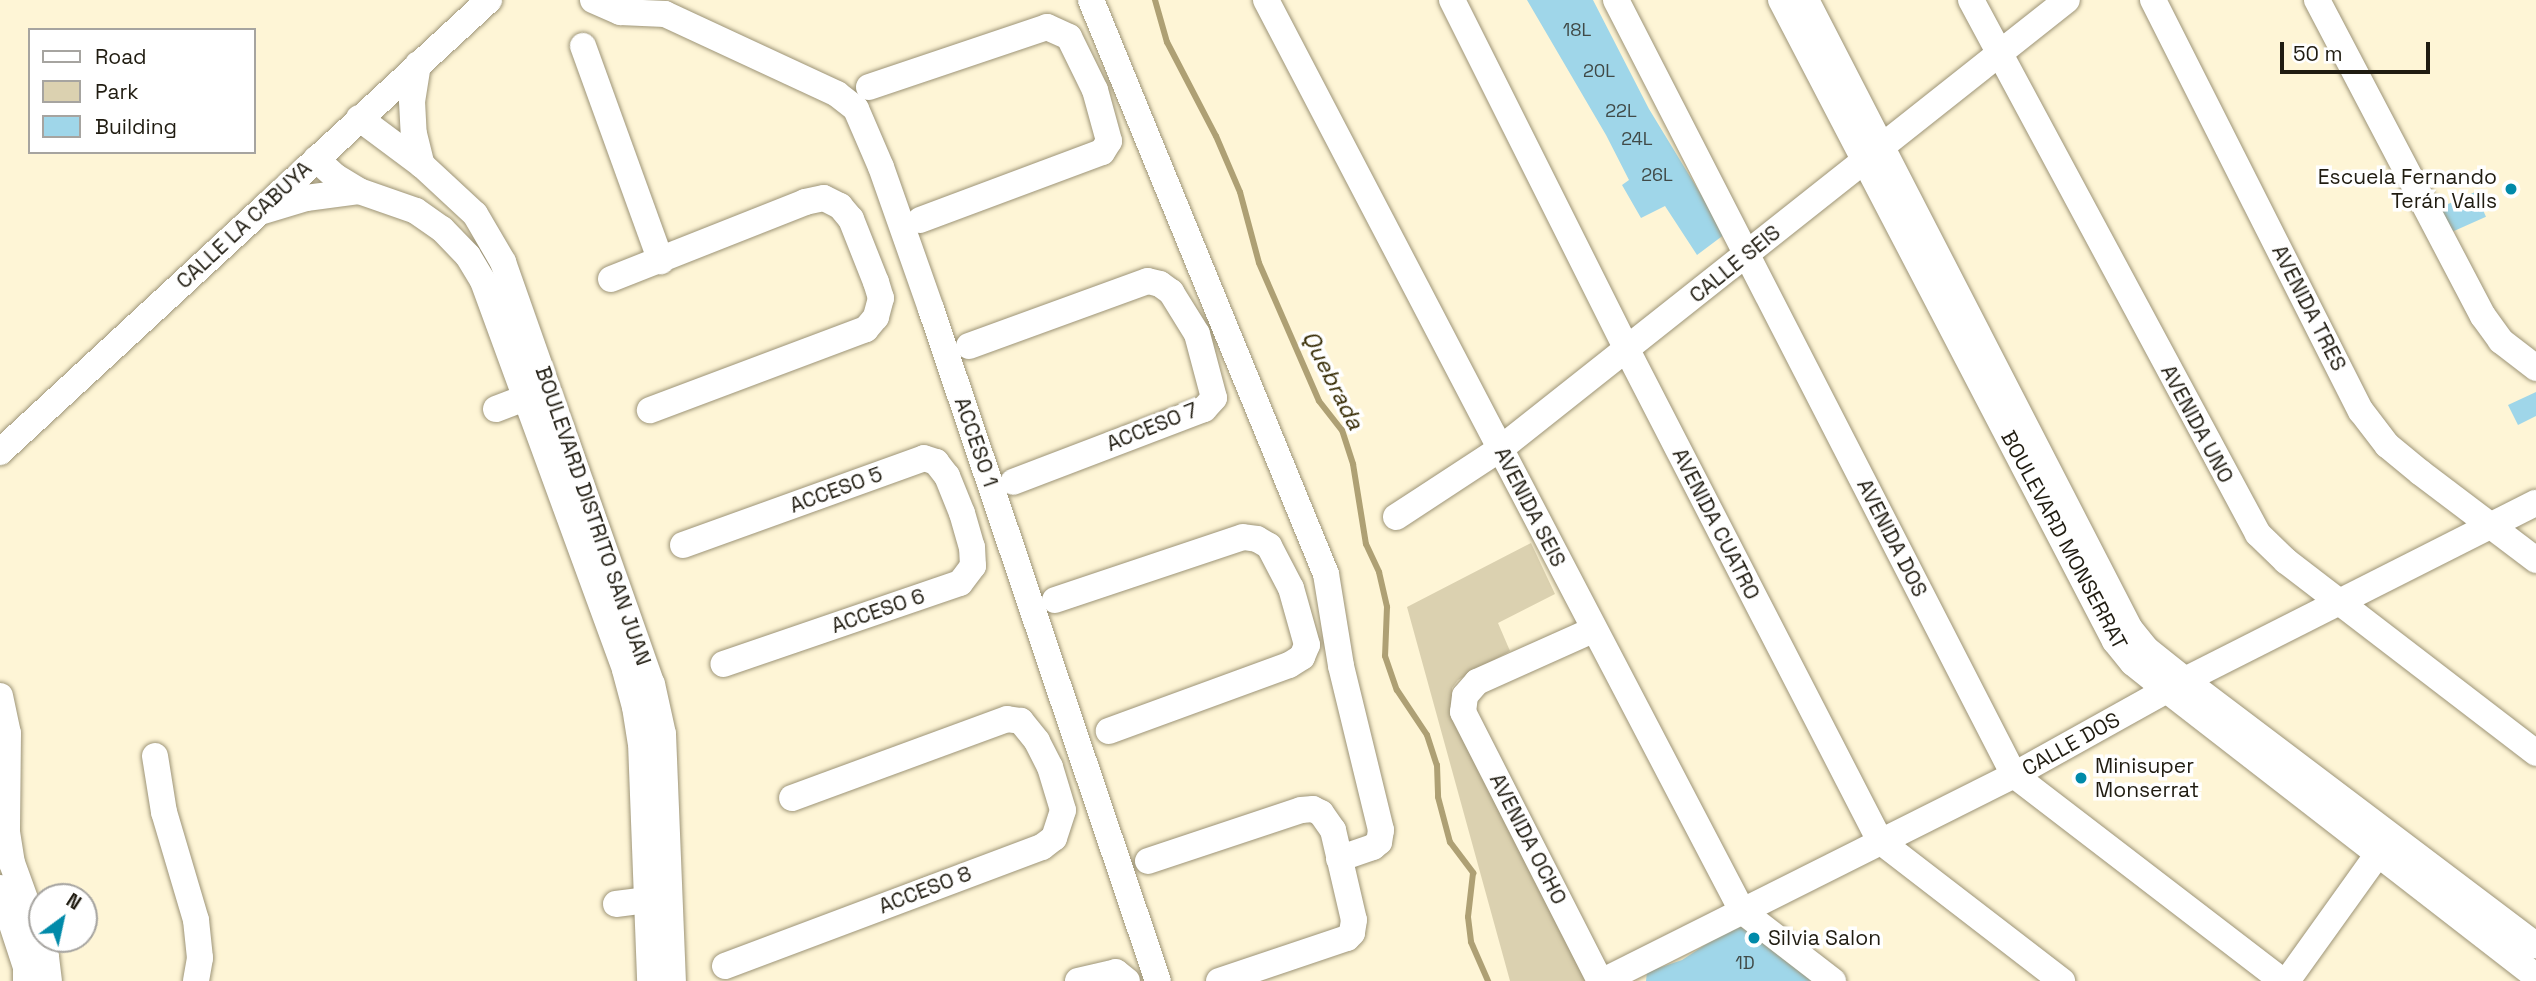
<!DOCTYPE html>
<meta charset="utf-8">
<style>
body{margin:0}
#map{position:relative;width:2536px;height:981px;overflow:hidden;background:#fef5d6;font-family:"Space Grotesk",sans-serif}
div>[style]{position:absolute}
.green>*{inset:0;background:#dbd1b0}
.stream>*{height:6px;margin:-3px;padding:0 3px;transform-origin:3px;border-radius:3px;background:#aea074}
.building>*{inset:0;background:#9fd6e9;transform-origin:0 0}
.roads{filter:drop-shadow(0 0 2px #9d9477) drop-shadow(0 0 2px #9d9477)}
.minor>*{height:26px;margin:-13px;padding:0 13px;transform-origin:13px;border-radius:13px;background:#fff}
.dots>*{width:19px;height:19px;translate:-50% -50%;box-sizing:border-box;border:4px solid #fff;border-radius:50%}
span{translate:-50% -50%;white-space:nowrap;text-align:center;line-height:1.15;-webkit-text-stroke:7px #fff;paint-order:stroke}
.number-label{font-size:18px;color:#404a47}
.number-label span{-webkit-text-stroke-width:0}
.poi-label{font-size:21px;color:#201c11}
.right{translate:-100% -50%;text-align:right}
.left{translate:0 -50%;text-align:left}
.street-label{font-size:21px;color:#201c11}
.water-label{font-size:23px;color:#352a03;font-style:italic}
.legend{position:absolute;left:28px;top:28px;width:228px;height:126px;box-sizing:border-box;background:#fff;border:2px solid #a6a4a0;margin:0;padding:9px 12px;list-style:none;font-size:21px;color:#201c11}
.legend li{display:flex;align-items:center;gap:14px;height:35px}
.legend b{width:35px;border:2px solid #a6a4a0}
.north{position:absolute;left:28px;top:883px;width:70px;height:70px;box-sizing:border-box;background:#fff;border:2px solid #a6a4a0;border-radius:50%;rotate:33deg;font-size:19px;font-weight:700;line-height:28px;text-align:center;color:#201c11}
.north::after{content:'';display:block;margin:auto;width:24px;height:32px;background:#008aa9;clip-path:polygon(50% 0,100% 100%,50% 72%,0 100%)}
.scale{position:absolute;left:2280px;top:42px;width:150px;height:32px;box-sizing:border-box;border:4px solid #201c11;border-top:0;padding-left:9px;font-size:21px;line-height:24px;white-space:nowrap;color:#201c11;-webkit-text-stroke:5px #fff;paint-order:stroke}
</style>
<div id="map">
<div class="green">
<div style="clip-path:polygon(1531px 543px,1555px 594px,1498px 623px,1510px 651px,1458px 680px,1452px 688px,1452px 697px,1589px 981px,1510px 981px,1407px 607px)"></div>
</div>
<div class="stream">
<div style="left:1155px;top:0;width:44px;rotate:74.1deg"></div>
<div style="left:1167px;top:42px;width:106px;rotate:62.5deg"></div>
<div style="left:1216px;top:136px;width:61px;rotate:66.8deg"></div>
<div style="left:1240px;top:192px;width:73px;rotate:75deg"></div>
<div style="left:1259px;top:263px;width:150px;rotate:66.5deg"></div>
<div style="left:1319px;top:401px;width:37px;rotate:52deg"></div>
<div style="left:1342px;top:430px;width:36px;rotate:72deg"></div>
<div style="left:1353px;top:464px;width:81px;rotate:80.8deg"></div>
<div style="left:1366px;top:544px;width:31px;rotate:65deg"></div>
<div style="left:1379px;top:572px;width:36px;rotate:77deg"></div>
<div style="left:1387px;top:607px;width:49px;rotate:92.3deg"></div>
<div style="left:1385px;top:656px;width:36px;rotate:71deg"></div>
<div style="left:1397px;top:690px;width:54px;rotate:56.3deg"></div>
<div style="left:1427px;top:735px;width:32px;rotate:72deg"></div>
<div style="left:1437px;top:765px;width:32px;rotate:88deg"></div>
<div style="left:1438px;top:797px;width:47px;rotate:75.1deg"></div>
<div style="left:1450px;top:842px;width:39px;rotate:53deg"></div>
<div style="left:1473px;top:873px;width:44px;rotate:96.5deg"></div>
<div style="left:1468px;top:917px;width:25px;rotate:83deg"></div>
<div style="left:1471px;top:942px;width:43px;rotate:66.4deg"></div>
</div>
<div class="building">
<div style="clip-path:polygon(1527px 0,1593px 0,1649px 109px,1725px 234px,1697px 255px,1665px 206px,1641px 218px,1622px 185px,1629px 180px,1606px 135px)"></div>
<div style="left:2475px;top:192px;width:27px;height:43px;rotate:66deg"></div>
<div style="clip-path:polygon(2536px 392px,2536px 416px,2518px 425px,2508px 405px)"></div>
<div style="clip-path:polygon(1737px 924px,1816px 981px,1646px 981px,1647px 972px,1682px 960px)"></div>
</div>
<div class="roads">
<div class="minor">
<div style="left:593px;top:0;width:30px;rotate:24deg"></div>
<div style="left:620px;top:12px;width:45px;rotate:2.5deg"></div>
<div style="left:665px;top:14px;width:190px;rotate:24.9deg"></div>
<div style="left:837px;top:94px;width:24px;rotate:38deg"></div>
<div style="left:856px;top:109px;width:63px;rotate:66.7deg"></div>
<div style="left:881px;top:167px;width:151px;rotate:70.6deg"></div>
<div style="left:931px;top:309px;width:709px;rotate:71.34deg"></div>
<div style="left:1091px;top:0;width:620px;rotate:67.74deg"></div>
<div style="left:1326px;top:574px;width:93px;rotate:80.7deg"></div>
<div style="left:1341px;top:666px;width:169px;rotate:76.3deg"></div>
<div style="left:1381px;top:830px;width:12px;rotate:99deg"></div>
<div style="left:1379px;top:842px;width:8px;rotate:140deg"></div>
<div style="left:1373px;top:847px;width:36px;rotate:161deg"></div>
<div style="left:1266px;top:0;width:1028px;rotate:62.41deg"></div>
<div style="left:1742px;top:911px;width:115px;rotate:37.6deg"></div>
<div style="left:1452px;top:0;width:391px;rotate:63.4deg"></div>
<div style="left:1627px;top:350px;width:552px;rotate:62.74deg"></div>
<div style="left:1880px;top:841px;width:230px;rotate:37.6deg"></div>
<div style="left:1616px;top:0;width:871px;rotate:62.82deg"></div>
<div style="left:2014px;top:775px;width:338px;rotate:37.5deg"></div>
<div style="left:1781px;top:0;width:723px;rotate:62.48deg"></div>
<div style="left:2115px;top:641px;width:28px;rotate:51deg"></div>
<div style="left:2133px;top:663px;width:45px;rotate:38.7deg"></div>
<div style="left:2168px;top:691px;width:465px;rotate:37.8deg"></div>
<div style="left:1806px;top:0;width:708px;rotate:62.75deg"></div>
<div style="left:2130px;top:629px;width:26px;rotate:51deg"></div>
<div style="left:2146px;top:649px;width:50px;rotate:38.5deg"></div>
<div style="left:2185px;top:680px;width:440px;rotate:37.1deg"></div>
<div style="left:1971px;top:0;width:606px;rotate:61.74deg"></div>
<div style="left:2258px;top:534px;width:39px;rotate:44deg"></div>
<div style="left:2286px;top:561px;width:315px;rotate:37.5deg"></div>
<div style="left:2153px;top:0;width:461px;rotate:63.2deg"></div>
<div style="left:2361px;top:411px;width:43px;rotate:52.6deg"></div>
<div style="left:2387px;top:445px;width:44px;rotate:39.5deg"></div>
<div style="left:2421px;top:473px;width:144px;rotate:37.1deg"></div>
<div style="left:2317px;top:0;width:357px;rotate:62.3deg"></div>
<div style="left:2483px;top:316px;width:31px;rotate:54deg"></div>
<div style="left:2501px;top:341px;width:44px;rotate:37.6deg"></div>
<div style="left:583px;top:46px;width:229px;rotate:70.1deg"></div>
<div style="left:418px;top:64px;width:37px;rotate:99deg"></div>
<div style="left:412px;top:101px;width:33px;rotate:87deg"></div>
<div style="left:414px;top:134px;width:32px;rotate:76deg"></div>
<div style="left:869px;top:87px;width:188px;rotate:-18.6deg"></div>
<div style="left:1047px;top:27px;width:24px;rotate:24deg"></div>
<div style="left:1069px;top:37px;width:59px;rotate:63.9deg"></div>
<div style="left:1095px;top:90px;width:53px;rotate:74.6deg"></div>
<div style="left:1109px;top:141px;width:13px;rotate:122deg"></div>
<div style="left:1102px;top:152px;width:194px;rotate:159.5deg"></div>
<div style="left:359px;top:118px;width:79px;rotate:36.7deg"></div>
<div style="left:422px;top:165px;width:72px;rotate:42.8deg"></div>
<div style="left:475px;top:214px;width:56px;rotate:59.7deg"></div>
<div style="left:503px;top:262px;width:448px;rotate:70.6deg"></div>
<div style="left:652px;top:684px;width:51px;rotate:77.6deg"></div>
<div style="left:663px;top:734px;width:247px;rotate:87.7deg"></div>
<div style="left:316px;top:159px;width:27px;rotate:42deg"></div>
<div style="left:336px;top:177px;width:27px;rotate:31deg"></div>
<div style="left:359px;top:191px;width:60px;rotate:19.3deg"></div>
<div style="left:416px;top:211px;width:32px;rotate:35deg"></div>
<div style="left:442px;top:229px;width:37px;rotate:46deg"></div>
<div style="left:468px;top:256px;width:29px;rotate:59deg"></div>
<div style="left:483px;top:281px;width:414px;rotate:69.9deg"></div>
<div style="left:625px;top:670px;width:38px;rotate:75deg"></div>
<div style="left:635px;top:707px;width:36px;rotate:81deg"></div>
<div style="left:641px;top:743px;width:238px;rotate:87.8deg"></div>
<div style="left:263px;top:211px;width:45px;rotate:-16.8deg"></div>
<div style="left:306px;top:198px;width:53px;rotate:-7.5deg"></div>
<div style="left:611px;top:279px;width:209px;rotate:-21.6deg"></div>
<div style="left:805px;top:202px;width:19px;rotate:-12deg"></div>
<div style="left:824px;top:198px;width:18px;rotate:27deg"></div>
<div style="left:840px;top:206px;width:17px;rotate:50deg"></div>
<div style="left:851px;top:219px;width:68px;rotate:68.4deg"></div>
<div style="left:876px;top:282px;width:17px;rotate:73deg"></div>
<div style="left:881px;top:298px;width:20px;rotate:105deg"></div>
<div style="left:876px;top:317px;width:16px;rotate:130deg"></div>
<div style="left:866px;top:329px;width:231px;rotate:159.4deg"></div>
<div style="left:969px;top:346px;width:190px;rotate:-20deg"></div>
<div style="left:1148px;top:281px;width:12px;rotate:14deg"></div>
<div style="left:1160px;top:284px;width:14px;rotate:36deg"></div>
<div style="left:1171px;top:292px;width:49px;rotate:58.2deg"></div>
<div style="left:1197px;top:334px;width:66px;rotate:75.1deg"></div>
<div style="left:1214px;top:398px;width:15px;rotate:132deg"></div>
<div style="left:1204px;top:409px;width:204px;rotate:159.1deg"></div>
<div style="left:496px;top:409px;width:50px;rotate:-21deg"></div>
<div style="left:0;top:452px;width:666px;rotate:-42.75deg"></div>
<div style="left:1396px;top:517px;width:124px;rotate:-33.2deg"></div>
<div style="left:1500px;top:449px;width:723px;rotate:-38.38deg"></div>
<div style="left:683px;top:545px;width:256px;rotate:-19.8deg"></div>
<div style="left:924px;top:458px;width:13px;rotate:18deg"></div>
<div style="left:936px;top:462px;width:18px;rotate:52deg"></div>
<div style="left:947px;top:476px;width:40px;rotate:68deg"></div>
<div style="left:962px;top:513px;width:35px;rotate:74deg"></div>
<div style="left:972px;top:547px;width:19px;rotate:87deg"></div>
<div style="left:973px;top:566px;width:21px;rotate:127deg"></div>
<div style="left:960px;top:583px;width:250px;rotate:161.1deg"></div>
<div style="left:1055px;top:600px;width:198px;rotate:-18.5deg"></div>
<div style="left:1243px;top:537px;width:14px;rotate:8deg"></div>
<div style="left:1257px;top:539px;width:14px;rotate:30deg"></div>
<div style="left:1269px;top:546px;width:47px;rotate:62.4deg"></div>
<div style="left:1291px;top:588px;width:59px;rotate:74.3deg"></div>
<div style="left:1307px;top:645px;width:13px;rotate:113deg"></div>
<div style="left:1302px;top:657px;width:15px;rotate:148deg"></div>
<div style="left:1289px;top:665px;width:192px;rotate:159.9deg"></div>
<div style="left:1593px;top:630px;width:127px;rotate:155.9deg"></div>
<div style="left:1477px;top:682px;width:18px;rotate:131deg"></div>
<div style="left:1465px;top:696px;width:16px;rotate:97deg"></div>
<div style="left:1463px;top:712px;width:302px;rotate:63deg"></div>
<div style="left:0;top:696px;width:38px;rotate:78deg"></div>
<div style="left:8px;top:733px;width:99px;rotate:90.6deg"></div>
<div style="left:7px;top:832px;width:31px;rotate:81deg"></div>
<div style="left:12px;top:863px;width:100px;rotate:70.1deg"></div>
<div style="left:46px;top:957px;width:24px;rotate:83deg"></div>
<div style="left:155px;top:756px;width:57px;rotate:80.9deg"></div>
<div style="left:164px;top:812px;width:113px;rotate:73.5deg"></div>
<div style="left:196px;top:920px;width:38px;rotate:84deg"></div>
<div style="left:200px;top:958px;width:23px;rotate:100deg"></div>
<div style="left:1148px;top:861px;width:161px;rotate:-18.4deg"></div>
<div style="left:1301px;top:810px;width:12px;rotate:-5deg"></div>
<div style="left:1313px;top:809px;width:9px;rotate:27deg"></div>
<div style="left:1321px;top:813px;width:21px;rotate:55deg"></div>
<div style="left:1333px;top:830px;width:92px;rotate:76.9deg"></div>
<div style="left:1354px;top:920px;width:13px;rotate:99deg"></div>
<div style="left:1352px;top:933px;width:7px;rotate:135deg"></div>
<div style="left:1347px;top:938px;width:135px;rotate:161.4deg"></div>
<div style="left:0;top:888px;width:83px;rotate:71.8deg"></div>
<div style="left:26px;top:967px;width:14px;rotate:90deg"></div>
<div style="left:616px;top:904px;width:46px;rotate:-7.4deg"></div>
<div style="left:725px;top:966px;width:339px;rotate:-20.6deg"></div>
<div style="left:1042px;top:847px;width:15px;rotate:-37deg"></div>
<div style="left:1054px;top:838px;width:29px;rotate:-72deg"></div>
<div style="left:1063px;top:810px;width:45px;rotate:-106.8deg"></div>
<div style="left:1050px;top:767px;width:29px;rotate:-117deg"></div>
<div style="left:1037px;top:741px;width:26px;rotate:-129deg"></div>
<div style="left:1021px;top:721px;width:14px;rotate:-172deg"></div>
<div style="left:1007px;top:719px;width:229px;rotate:159.8deg"></div>
<div style="left:1078px;top:981px;width:39px;rotate:-13deg"></div>
<div style="left:1116px;top:972px;width:14px;rotate:39deg"></div>
<div style="left:1603px;top:981px;width:460px;rotate:-26.6deg"></div>
<div style="left:2014px;top:775px;width:196px;rotate:-29.1deg"></div>
<div style="left:2185px;top:680px;width:393px;rotate:-26.8deg"></div>
<div style="left:2287px;top:981px;width:173px;rotate:-54.4deg"></div>
</div>
</div>
<div class="dots">
<div style="left:2511px;top:189px;background:#008aa9"></div>
<div style="left:2081px;top:778px;background:#008aa9"></div>
<div style="left:1754px;top:938px;background:#008aa9"></div>
</div>
<div class="number-label">
<span style="left:1577px;top:30px">18L</span>
<span style="left:1599px;top:71px">20L</span>
<span style="left:1621px;top:111px">22L</span>
<span style="left:1637px;top:139px">24L</span>
<span style="left:1657px;top:175px">26L</span>
<span style="left:1745px;top:963px">1D</span>
</div>
<div class="poi-label">
<span class="right" style="left:2497px;top:189px">Escuela Fernando<br>Terán Valls</span>
<span class="left" style="left:2095px;top:778px">Minisuper<br>Monserrat</span>
<span class="left" style="left:1768px;top:938px">Silvia Salon</span>
</div>
<div class="street-label">
<span style="left:244px;top:225px;rotate:-43deg">CALLE LA CABUYA</span>
<span style="left:1735px;top:264px;rotate:-39deg">CALLE SEIS</span>
<span style="left:2309px;top:308px;rotate:63deg">AVENIDA TRES</span>
<span style="left:2197px;top:424px;rotate:62deg">AVENIDA UNO</span>
<span style="left:1152px;top:427px;rotate:-22deg">ACCESO 7</span>
<span style="left:976px;top:442px;rotate:71deg">ACCESO 1</span>
<span style="left:836px;top:490px;rotate:-20deg">ACCESO 5</span>
<span style="left:1530px;top:507px;rotate:63deg">AVENIDA SEIS</span>
<span style="left:593px;top:516px;rotate:71deg">BOULEVARD DISTRITO SAN JUAN</span>
<span style="left:1716px;top:524px;rotate:63deg">AVENIDA CUATRO</span>
<span style="left:1892px;top:538px;rotate:63deg">AVENIDA DOS</span>
<span style="left:2064px;top:540px;rotate:62deg">BOULEVARD MONSERRAT</span>
<span style="left:878px;top:611px;rotate:-19deg">ACCESO 6</span>
<span style="left:2071px;top:744px;rotate:-29deg">CALLE DOS</span>
<span style="left:1528px;top:839px;rotate:63deg">AVENIDA OCHO</span>
<span style="left:925px;top:890px;rotate:-21deg">ACCESO 8</span>
</div>
<div class="water-label">
<span style="left:1333px;top:380px;rotate:63deg">Quebrada</span>
</div>
<ul class="legend">
<li><b style="height:9px;background:#fff"></b>Road</li>
<li><b style="height:19px;background:#dbd1b0"></b>Park</li>
<li><b style="height:19px;background:#9fd6e9"></b>Building</li>
</ul>
<div class="north">N</div>
<div class="scale">50 m</div>
</div>
